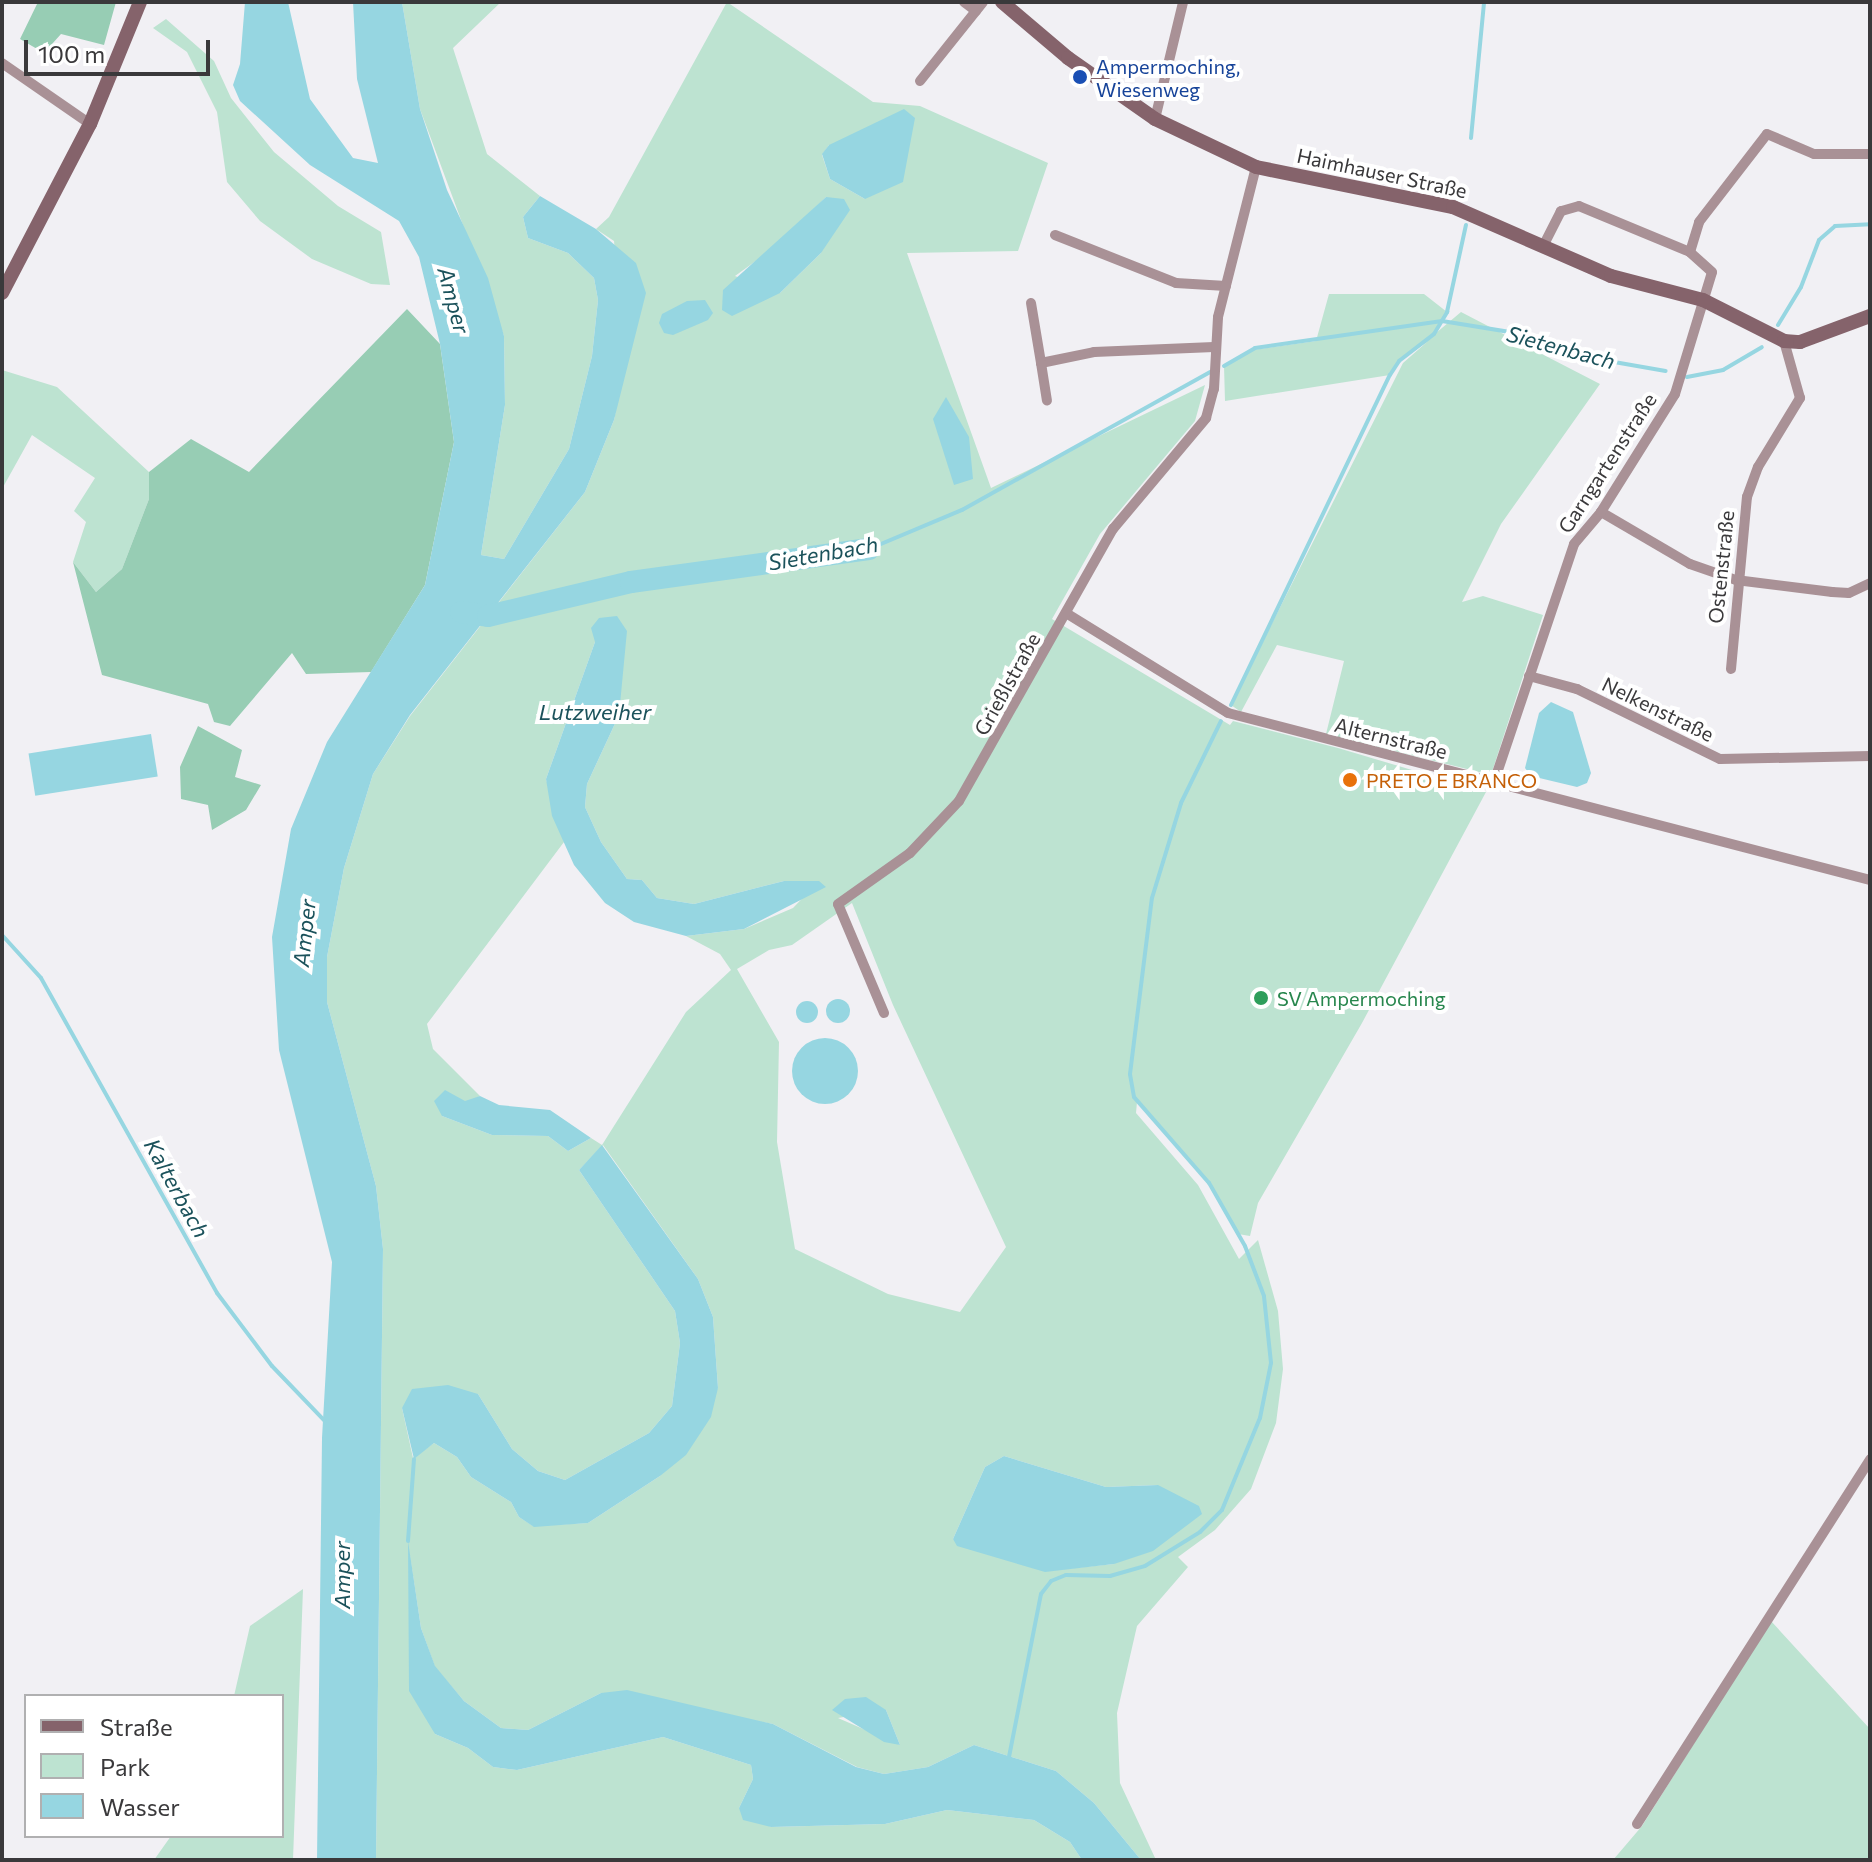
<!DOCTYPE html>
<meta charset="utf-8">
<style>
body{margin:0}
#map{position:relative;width:1872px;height:1862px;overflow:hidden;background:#f1f0f4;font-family:Commissioner,sans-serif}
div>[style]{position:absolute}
.green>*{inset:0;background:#bde3d1}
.forest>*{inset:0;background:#97cdb4}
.water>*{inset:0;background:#96d6e1;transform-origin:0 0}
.round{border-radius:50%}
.stream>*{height:4px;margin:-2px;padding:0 2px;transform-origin:2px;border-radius:2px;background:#96d6e1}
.river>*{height:22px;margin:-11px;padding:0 11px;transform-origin:11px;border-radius:11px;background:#96d6e1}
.minor>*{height:10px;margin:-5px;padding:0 5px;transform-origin:5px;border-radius:5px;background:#a99196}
.secondary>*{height:14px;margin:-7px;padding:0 7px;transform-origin:7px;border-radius:7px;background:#85636b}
.dots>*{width:22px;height:22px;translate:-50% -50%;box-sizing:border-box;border:4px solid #fff;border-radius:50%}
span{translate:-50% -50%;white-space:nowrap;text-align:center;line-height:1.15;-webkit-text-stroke:8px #fff;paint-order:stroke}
.transit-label{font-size:20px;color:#164399}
.left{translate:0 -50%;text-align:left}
.street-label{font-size:20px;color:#3a393b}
.food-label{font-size:20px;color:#c56008}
.leisure-label{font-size:20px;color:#27864d}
.water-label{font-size:22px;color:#1b525b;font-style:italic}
.frame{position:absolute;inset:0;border:4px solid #3a393b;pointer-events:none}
.legend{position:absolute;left:24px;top:1694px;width:260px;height:144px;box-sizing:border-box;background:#fff;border:2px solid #b0b0b1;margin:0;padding:10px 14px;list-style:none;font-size:24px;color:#3a393b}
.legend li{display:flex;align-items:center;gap:16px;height:40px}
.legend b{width:40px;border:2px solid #b0b0b1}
.scale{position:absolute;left:24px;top:40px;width:186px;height:36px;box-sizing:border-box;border:4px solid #3a393b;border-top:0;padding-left:10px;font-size:24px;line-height:28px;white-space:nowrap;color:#3a393b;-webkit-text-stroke:6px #fff;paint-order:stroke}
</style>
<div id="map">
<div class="green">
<div style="clip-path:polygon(402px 2px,501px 2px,453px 48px,487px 154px,540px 196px,523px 217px,528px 238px,568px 253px,594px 278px,598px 300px,592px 356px,569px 449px,504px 559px,481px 555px,505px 405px,504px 336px,420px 109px)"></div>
<div style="clip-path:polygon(evenodd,727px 2px,873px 102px,920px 106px,1048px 163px,1018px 251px,907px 253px,991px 488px,1205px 385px,1195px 421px,1100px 534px,1052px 619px,1230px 725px,1233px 721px,1338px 748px,1486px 792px,1362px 1023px,1258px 1203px,1250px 1236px,1238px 1234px,1209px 1183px,1137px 1102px,1136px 1113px,1198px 1185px,1239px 1259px,1258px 1240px,1278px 1311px,1283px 1369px,1276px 1423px,1251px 1489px,1215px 1530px,1178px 1557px,1188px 1567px,1137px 1626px,1117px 1713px,1120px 1783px,1156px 1860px,1141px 1860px,1094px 1803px,1056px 1771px,974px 1745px,928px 1767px,884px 1774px,857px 1767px,773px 1724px,601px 1693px,528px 1730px,501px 1728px,464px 1701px,435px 1667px,421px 1628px,409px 1549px,435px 1734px,468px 1748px,493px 1767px,517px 1770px,663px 1737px,751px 1765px,753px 1779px,739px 1808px,771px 1827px,885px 1824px,947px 1810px,1034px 1820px,1070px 1842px,1082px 1860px,376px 1860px,383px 1249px,376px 1186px,327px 1002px,327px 957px,344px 868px,373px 774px,410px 716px,585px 492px,614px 420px,625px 364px,614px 241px,596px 229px,609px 217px,727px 2px,829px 145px,865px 199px,830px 179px,822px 155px,829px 145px,727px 2px,826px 197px,821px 253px,780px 293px,735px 276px,771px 250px,826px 197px,727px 2px,595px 642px,619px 715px,587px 784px,585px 807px,601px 842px,627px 879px,642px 880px,657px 898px,694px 904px,784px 881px,819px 881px,793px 908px,744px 929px,686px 936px,720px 954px,731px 970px,686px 1012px,602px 1145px,591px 1138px,568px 1151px,548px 1136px,492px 1135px,442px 1116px,480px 1096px,433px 1049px,427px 1024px,564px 842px,546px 779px,595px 642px,727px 2px,852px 903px,893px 1005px,1006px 1247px,960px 1312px,888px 1294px,795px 1249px,777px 1142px,779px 1042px,737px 969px,769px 950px,792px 945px,852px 903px,727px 2px,603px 1145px,698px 1279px,713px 1317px,718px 1388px,660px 1476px,588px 1523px,533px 1526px,519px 1517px,511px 1502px,471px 1477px,457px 1457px,434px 1443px,413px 1458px,402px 1408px,478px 1394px,512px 1449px,538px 1471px,565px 1480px,649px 1433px,672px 1406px,680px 1343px,675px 1311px,579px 1170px,603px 1145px,727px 2px,1004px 1456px,1106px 1487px,1158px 1485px,1114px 1564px,1045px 1571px,953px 1539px,985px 1467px,1004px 1456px,727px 2px,886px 1710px,900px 1745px,838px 1718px,886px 1710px)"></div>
<div style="clip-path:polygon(166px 19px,214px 61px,231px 98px,274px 152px,338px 206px,381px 232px,390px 285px,371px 284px,312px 259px,260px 221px,227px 182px,217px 112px,187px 52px,153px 28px)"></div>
<div style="clip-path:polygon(1329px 294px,1424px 294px,1447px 312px,1436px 333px,1461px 312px,1600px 384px,1501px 524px,1462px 602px,1483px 596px,1543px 615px,1491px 775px,1326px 734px,1344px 661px,1277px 645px,1241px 712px,1231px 705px,1403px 363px,1427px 342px,1399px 361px,1390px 375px,1225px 401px,1224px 366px,1253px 350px,1316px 341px)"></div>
<div style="clip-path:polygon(2px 370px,57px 387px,149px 472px,149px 499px,122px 569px,96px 592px,73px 562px,86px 522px,74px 511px,95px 478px,32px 435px,2px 489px)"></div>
<div style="clip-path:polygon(303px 1589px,293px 1860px,154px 1860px,171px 1836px,282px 1836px,282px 1696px,234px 1696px,250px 1626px)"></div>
<div style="clip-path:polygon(1771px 1621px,1870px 1729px,1870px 1860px,1613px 1860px,1642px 1826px)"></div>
</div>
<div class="forest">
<div style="clip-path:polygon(38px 2px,116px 2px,104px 45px,61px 34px,44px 53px,20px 39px)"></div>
<div style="clip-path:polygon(407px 309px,440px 344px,454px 442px,425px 585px,371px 672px,306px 674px,292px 653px,230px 726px,214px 722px,208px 704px,102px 675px,73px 562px,96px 592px,122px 569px,149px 499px,149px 472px,191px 439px,249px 472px)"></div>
<div style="clip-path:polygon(198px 726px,242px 750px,235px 777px,261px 785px,246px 810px,212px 830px,208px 805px,181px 799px,180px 767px)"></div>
</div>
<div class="water">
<div style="clip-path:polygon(245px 2px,288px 2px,310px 99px,353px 158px,378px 163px,357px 79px,353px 2px,402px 2px,420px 109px,447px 190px,488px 278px,504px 336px,505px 405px,481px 555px,504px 559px,569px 449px,592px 356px,598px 300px,594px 278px,568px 253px,528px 238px,523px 217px,540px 196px,596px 229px,636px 263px,646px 293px,614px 420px,585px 492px,410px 715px,373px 774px,344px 868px,327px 957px,327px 1002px,376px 1186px,383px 1249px,376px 1860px,317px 1860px,322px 1438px,332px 1262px,279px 1050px,272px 937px,291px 829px,327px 742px,425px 585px,454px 442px,440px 344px,419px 257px,399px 221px,310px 165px,240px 101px,233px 85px,240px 64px)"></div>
<div style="clip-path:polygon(904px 109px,915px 118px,903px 182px,865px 199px,830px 179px,822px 154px,829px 145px)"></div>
<div style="clip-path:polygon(826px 197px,844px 199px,850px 210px,821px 253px,780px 293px,732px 316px,722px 310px,723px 290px)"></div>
<div style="clip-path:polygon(705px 300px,713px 313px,708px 320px,673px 335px,664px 333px,659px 323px,662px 314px,687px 301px)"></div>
<div style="clip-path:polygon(946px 397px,969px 437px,973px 479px,954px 485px,933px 419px)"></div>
<div style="clip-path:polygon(617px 616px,627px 631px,619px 715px,587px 784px,585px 807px,601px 842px,627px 879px,642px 880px,657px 898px,694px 904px,784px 881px,819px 881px,826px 887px,744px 929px,686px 936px,634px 922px,605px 903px,574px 865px,552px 816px,546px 779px,595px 642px,591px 628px,599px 618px)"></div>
<div style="clip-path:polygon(1551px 702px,1573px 712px,1591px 773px,1587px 783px,1577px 787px,1531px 776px,1525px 768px,1539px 713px)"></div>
<div style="left:151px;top:734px;width:43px;height:124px;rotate:81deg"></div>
<div class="round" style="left:826px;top:999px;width:24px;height:24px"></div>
<div class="round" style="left:796px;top:1001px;width:22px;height:22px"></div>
<div class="round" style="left:792px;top:1038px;width:66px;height:66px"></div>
<div style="clip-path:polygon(445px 1090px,465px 1101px,480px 1096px,499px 1105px,550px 1110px,591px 1138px,568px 1151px,548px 1136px,492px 1135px,442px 1116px,434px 1101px)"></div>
<div style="clip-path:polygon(602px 1145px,698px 1279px,713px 1317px,718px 1388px,711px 1417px,686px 1455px,660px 1476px,588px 1523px,534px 1527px,519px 1517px,511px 1502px,471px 1477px,457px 1457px,434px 1443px,414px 1459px,402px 1408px,412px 1389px,448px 1385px,478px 1394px,512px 1449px,538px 1471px,565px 1480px,649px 1433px,672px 1406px,680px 1343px,675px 1311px,579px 1170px)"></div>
<div style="clip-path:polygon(1004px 1456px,1106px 1487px,1158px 1485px,1199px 1506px,1202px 1514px,1153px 1551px,1114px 1564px,1045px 1572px,957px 1546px,953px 1539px,985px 1467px)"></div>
<div style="clip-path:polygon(408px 1541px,421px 1628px,435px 1666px,464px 1701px,501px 1728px,528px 1730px,601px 1693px,627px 1690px,773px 1724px,856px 1767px,884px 1774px,928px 1767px,974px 1745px,1056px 1771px,1094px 1803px,1141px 1860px,1082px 1860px,1070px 1842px,1034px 1820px,947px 1810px,885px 1824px,771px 1827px,743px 1820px,739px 1808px,753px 1779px,751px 1765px,663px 1737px,517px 1770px,493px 1767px,468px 1748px,435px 1734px,409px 1691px)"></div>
<div style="clip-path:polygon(866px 1697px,886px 1710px,900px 1745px,884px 1742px,832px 1710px,845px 1699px)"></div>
</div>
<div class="stream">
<div style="left:1471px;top:138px;width:137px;rotate:-84.5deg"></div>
<div style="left:1778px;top:325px;width:44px;rotate:-58.8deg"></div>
<div style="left:1801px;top:287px;width:50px;rotate:-69deg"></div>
<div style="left:1819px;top:240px;width:21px;rotate:-41deg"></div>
<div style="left:1835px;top:226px;width:35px;rotate:-3deg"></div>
<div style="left:1224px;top:366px;width:36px;rotate:-30deg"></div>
<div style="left:1255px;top:348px;width:189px;rotate:-8.2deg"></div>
<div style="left:1442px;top:321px;width:94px;rotate:9.2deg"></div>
<div style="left:1535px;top:336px;width:43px;rotate:26deg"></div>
<div style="left:1574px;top:355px;width:93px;rotate:9.9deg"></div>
<div style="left:1687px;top:377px;width:37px;rotate:-11deg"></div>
<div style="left:1723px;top:370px;width:45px;rotate:-30.5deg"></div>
<div style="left:869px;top:549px;width:101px;rotate:-22.8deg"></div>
<div style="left:962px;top:510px;width:284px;rotate:-29.1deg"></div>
<div style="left:1231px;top:705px;width:366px;rotate:-64.3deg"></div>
<div style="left:1390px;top:375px;width:17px;rotate:-57deg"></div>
<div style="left:1399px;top:361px;width:44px;rotate:-37.6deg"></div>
<div style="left:1434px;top:334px;width:26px;rotate:-59deg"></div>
<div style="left:1447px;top:312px;width:89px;rotate:-77.7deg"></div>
<div style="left:2px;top:935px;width:58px;rotate:47.8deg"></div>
<div style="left:41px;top:978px;width:361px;rotate:60.8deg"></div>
<div style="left:217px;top:1293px;width:91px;rotate:53deg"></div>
<div style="left:272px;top:1366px;width:76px;rotate:46.1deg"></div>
<div style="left:408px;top:1541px;width:82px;rotate:-85.8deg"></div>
<div style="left:1009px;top:1757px;width:166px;rotate:-78.9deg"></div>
<div style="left:1041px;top:1594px;width:16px;rotate:-52deg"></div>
<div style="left:1051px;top:1581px;width:16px;rotate:-22deg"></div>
<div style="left:1066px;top:1575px;width:44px;rotate:1.3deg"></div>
<div style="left:1110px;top:1576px;width:36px;rotate:-16deg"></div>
<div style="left:1145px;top:1566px;width:65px;rotate:-31.7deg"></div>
<div style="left:1200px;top:1532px;width:31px;rotate:-45deg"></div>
<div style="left:1222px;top:1510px;width:100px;rotate:-67.6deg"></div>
<div style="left:1260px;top:1418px;width:56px;rotate:-78.7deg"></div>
<div style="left:1271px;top:1363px;width:67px;rotate:-96deg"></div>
<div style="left:1264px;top:1296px;width:53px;rotate:-110.8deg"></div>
<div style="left:1245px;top:1246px;width:73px;rotate:-119.7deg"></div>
<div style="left:1209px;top:1183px;width:114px;rotate:-131.1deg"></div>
<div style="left:1134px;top:1097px;width:23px;rotate:-100deg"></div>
<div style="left:1130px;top:1074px;width:177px;rotate:-82.9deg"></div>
<div style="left:1152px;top:898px;width:99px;rotate:-73deg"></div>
<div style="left:1181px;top:803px;width:91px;rotate:-64deg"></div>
</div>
<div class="river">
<div style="left:461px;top:612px;width:27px;rotate:8deg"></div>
<div style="left:488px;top:616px;width:147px;rotate:-13.4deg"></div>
<div style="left:631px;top:582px;width:240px;rotate:-7.9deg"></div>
</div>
<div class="minor">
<div style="left:964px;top:2px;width:15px;rotate:37deg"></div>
<div style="left:2px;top:63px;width:107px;rotate:34.7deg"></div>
<div style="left:920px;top:81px;width:101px;rotate:-51.4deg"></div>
<div style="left:1155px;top:119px;width:120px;rotate:-76.5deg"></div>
<div style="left:1055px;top:235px;width:130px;rotate:21.6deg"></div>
<div style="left:1176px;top:283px;width:50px;rotate:3.4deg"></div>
<div style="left:1690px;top:252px;width:31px;rotate:-73deg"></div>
<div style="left:1699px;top:222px;width:111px;rotate:-52.3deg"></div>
<div style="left:1767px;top:134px;width:51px;rotate:23.1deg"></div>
<div style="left:1814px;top:154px;width:56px"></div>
<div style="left:1031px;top:303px;width:61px;rotate:80.5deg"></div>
<div style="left:1041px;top:363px;width:54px;rotate:-11.7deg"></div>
<div style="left:1094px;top:352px;width:120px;rotate:-2.4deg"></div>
<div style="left:1041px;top:363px;width:38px;rotate:81deg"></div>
<div style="left:1601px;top:512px;width:103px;rotate:30.3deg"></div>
<div style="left:1690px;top:564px;width:49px;rotate:19.2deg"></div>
<div style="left:1736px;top:580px;width:97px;rotate:7.1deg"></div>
<div style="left:1832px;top:592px;width:17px;rotate:3deg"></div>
<div style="left:1849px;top:593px;width:23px;rotate:-25deg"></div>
<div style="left:1066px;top:613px;width:190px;rotate:31.7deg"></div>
<div style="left:1228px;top:713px;width:663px;rotate:14.58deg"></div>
<div style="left:1731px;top:669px;width:173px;rotate:-84.7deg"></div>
<div style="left:1747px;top:497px;width:32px;rotate:-70deg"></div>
<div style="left:1758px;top:467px;width:81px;rotate:-58.7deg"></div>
<div style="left:1800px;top:398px;width:59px;rotate:-105.7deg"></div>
<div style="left:1529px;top:676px;width:50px;rotate:15.2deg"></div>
<div style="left:1577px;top:689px;width:159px;rotate:26.1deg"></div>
<div style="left:1720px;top:759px;width:150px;rotate:-1.1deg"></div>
<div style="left:1494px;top:782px;width:251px;rotate:-71.4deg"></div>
<div style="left:1574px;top:544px;width:42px;rotate:-49.8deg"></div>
<div style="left:1601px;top:512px;width:139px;rotate:-57.9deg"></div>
<div style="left:1675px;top:394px;width:127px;rotate:-73.1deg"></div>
<div style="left:1712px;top:272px;width:30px;rotate:-138deg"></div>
<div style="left:1690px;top:252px;width:120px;rotate:-157.5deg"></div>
<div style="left:1579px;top:206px;width:19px;rotate:164deg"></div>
<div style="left:1561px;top:211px;width:37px;rotate:117deg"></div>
<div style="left:884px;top:1013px;width:118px;rotate:-112.9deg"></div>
<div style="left:838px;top:904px;width:88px;rotate:-35.3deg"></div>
<div style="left:910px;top:853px;width:71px;rotate:-46.7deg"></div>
<div style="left:959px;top:801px;width:313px;rotate:-60.5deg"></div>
<div style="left:1113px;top:529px;width:145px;rotate:-50deg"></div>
<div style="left:1206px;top:418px;width:30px;rotate:-75deg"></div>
<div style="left:1214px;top:389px;width:72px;rotate:-86.8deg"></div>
<div style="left:1218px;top:317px;width:155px;rotate:-75.8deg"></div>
<div style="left:1637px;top:1824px;width:433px;rotate:-57.4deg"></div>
</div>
<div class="secondary">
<div style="left:1002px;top:2px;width:87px;rotate:40.3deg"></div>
<div style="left:1068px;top:58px;width:106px;rotate:35deg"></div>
<div style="left:1155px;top:119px;width:112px;rotate:25.4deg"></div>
<div style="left:1256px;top:167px;width:201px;rotate:11.5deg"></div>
<div style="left:1453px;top:207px;width:172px;rotate:23.6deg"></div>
<div style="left:1611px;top:276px;width:95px;rotate:14.6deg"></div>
<div style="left:1703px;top:300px;width:91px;rotate:26.8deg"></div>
<div style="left:1784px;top:341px;width:16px;rotate:4deg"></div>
<div style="left:1800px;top:342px;width:75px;rotate:-20.4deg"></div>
<div style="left:2px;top:293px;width:191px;rotate:-62.5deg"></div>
<div style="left:90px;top:124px;width:132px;rotate:-67.7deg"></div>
</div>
<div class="dots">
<div style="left:1080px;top:77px;background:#1a4fb4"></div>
<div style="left:1350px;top:780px;background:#e8710a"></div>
<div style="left:1261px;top:998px;background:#2e9e5b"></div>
</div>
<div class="transit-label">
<span class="left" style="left:1096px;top:78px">Ampermoching,<br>Wiesenweg</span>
</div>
<div class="street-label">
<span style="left:1382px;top:173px;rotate:12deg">Haimhauser Straße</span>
<span style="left:1607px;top:463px;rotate:-57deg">Garngartenstraße</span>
<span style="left:1721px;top:567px;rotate:-84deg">Ostenstraße</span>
<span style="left:1007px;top:684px;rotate:-61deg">Grießlstraße</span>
<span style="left:1658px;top:709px;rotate:26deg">Nelkenstraße</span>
<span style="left:1391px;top:738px;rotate:14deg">Alternstraße</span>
</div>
<div class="food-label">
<span class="left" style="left:1366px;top:780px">PRETO E BRANCO</span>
</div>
<div class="leisure-label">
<span class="left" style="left:1277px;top:998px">SV Ampermoching</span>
</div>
<div class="water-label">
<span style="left:454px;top:300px;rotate:75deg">Amper</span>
<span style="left:1561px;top:347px;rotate:15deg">Sietenbach</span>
<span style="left:823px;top:553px;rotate:-10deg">Sietenbach</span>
<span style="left:595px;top:712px">Lutzweiher</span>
<span style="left:304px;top:933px;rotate:-84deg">Amper</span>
<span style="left:177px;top:1188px;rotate:61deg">Kalterbach</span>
<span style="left:342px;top:1575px;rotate:-90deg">Amper</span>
</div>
<div class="frame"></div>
<ul class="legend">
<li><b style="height:10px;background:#85636b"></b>Straße</li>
<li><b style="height:22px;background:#bde3d1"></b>Park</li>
<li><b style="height:22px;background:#96d6e1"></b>Wasser</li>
</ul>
<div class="scale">100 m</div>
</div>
